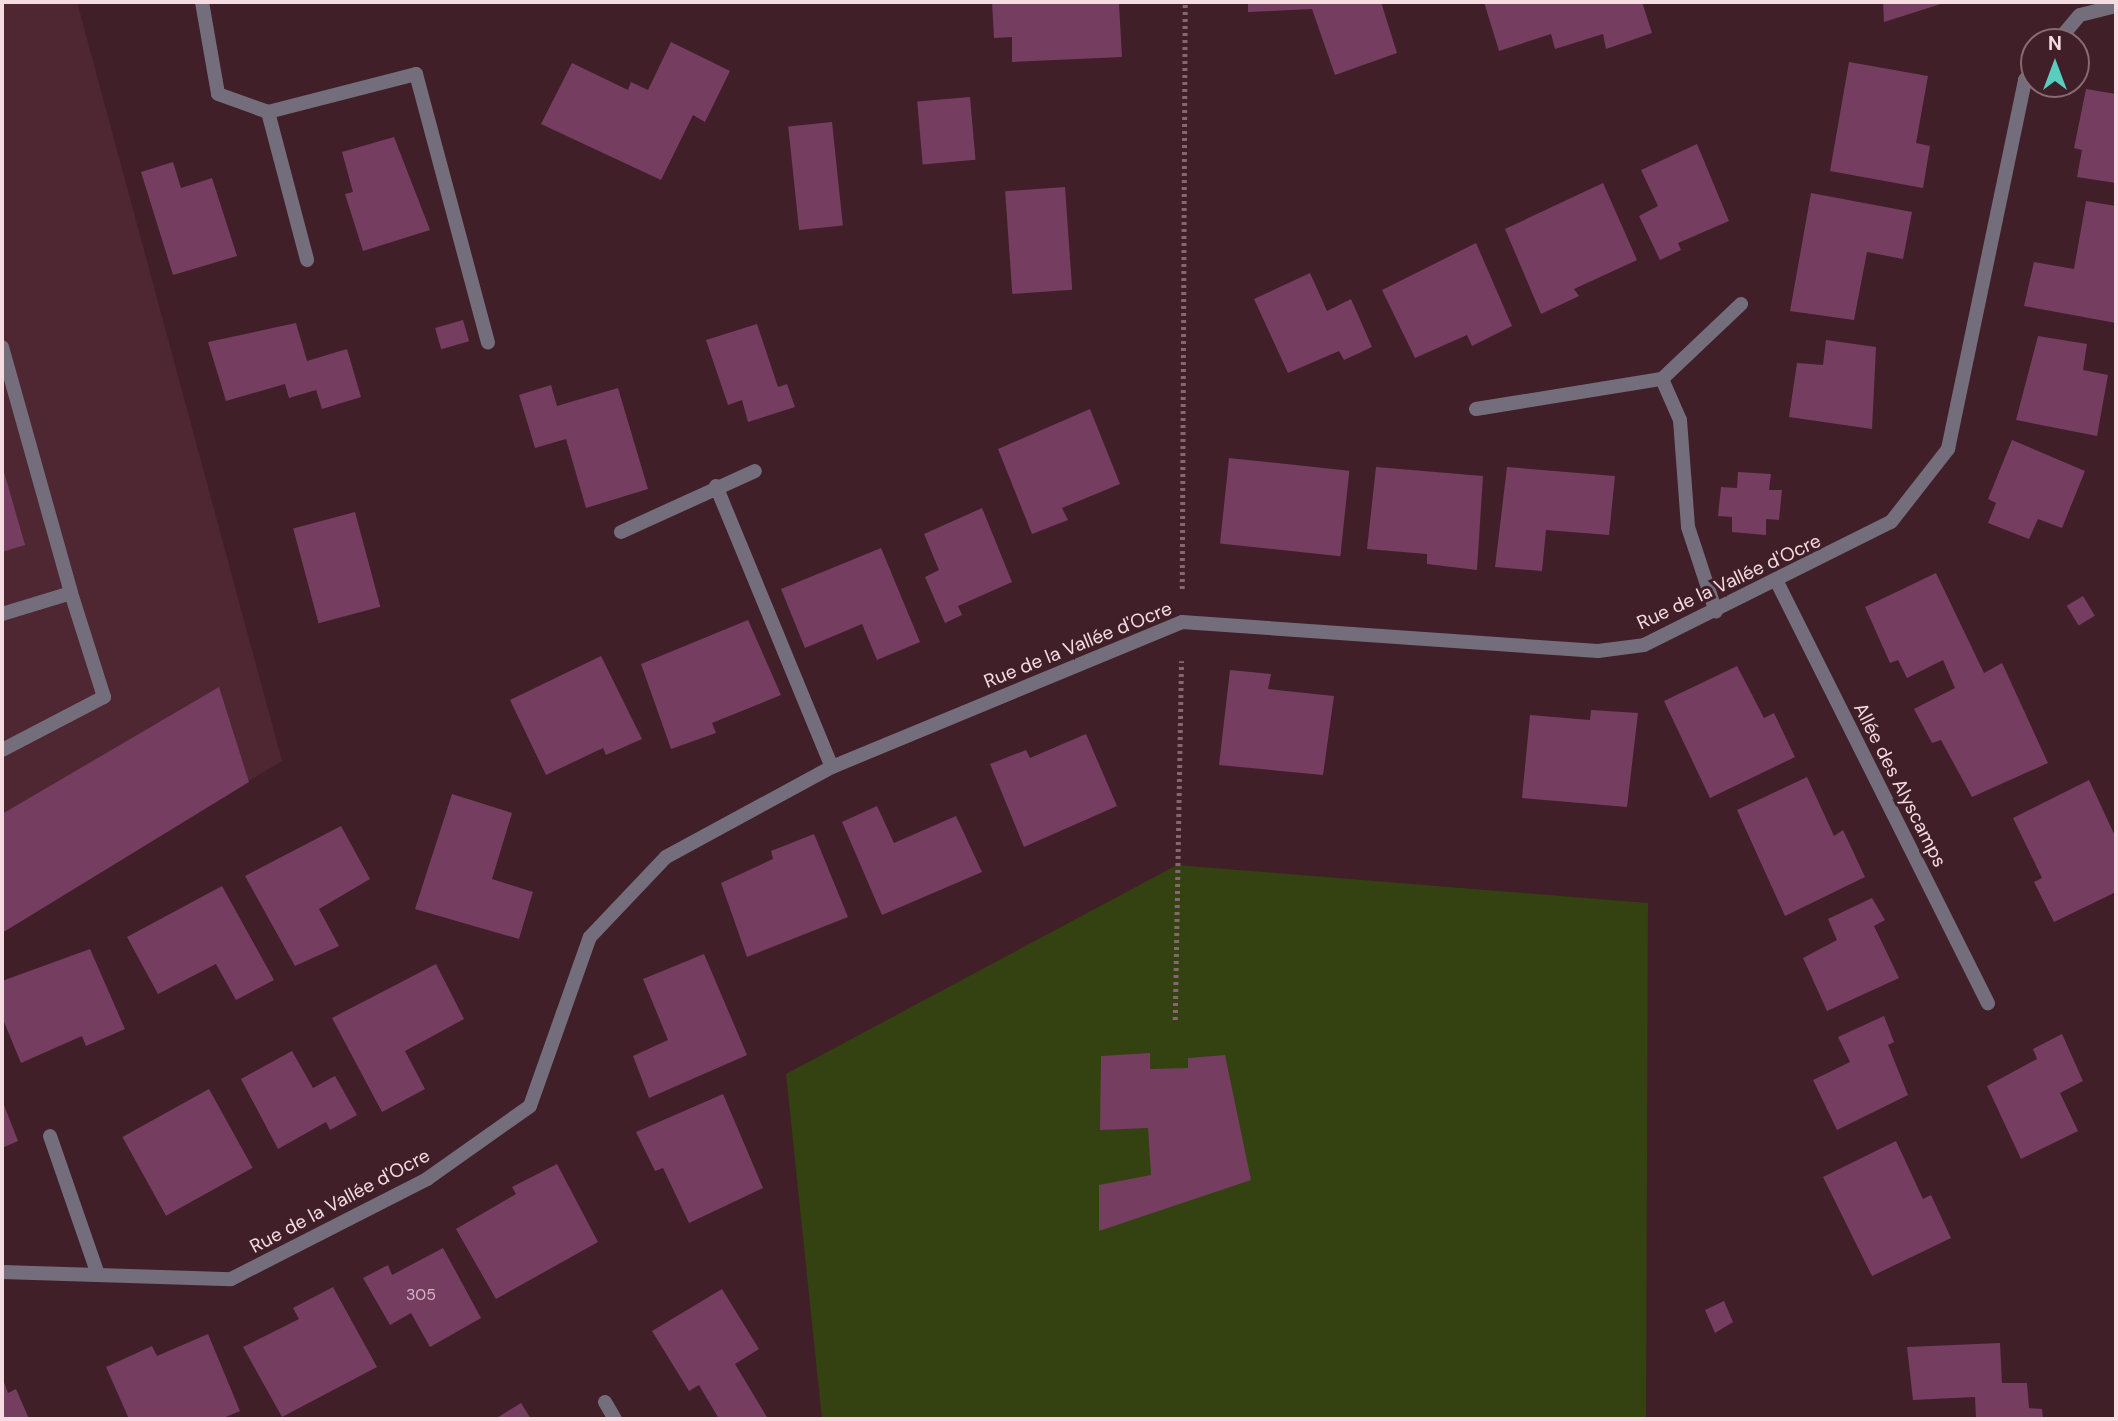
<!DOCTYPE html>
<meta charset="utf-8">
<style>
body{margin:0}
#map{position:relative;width:2118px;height:1421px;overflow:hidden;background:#401f28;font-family:"DM Sans",sans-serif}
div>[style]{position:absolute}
.built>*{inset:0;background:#4e2732}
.green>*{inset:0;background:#344111}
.building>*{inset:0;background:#753d60;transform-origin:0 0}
.path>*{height:4.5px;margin-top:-2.25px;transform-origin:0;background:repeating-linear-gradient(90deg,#85676f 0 3.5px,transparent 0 7px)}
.lane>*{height:14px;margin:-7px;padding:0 7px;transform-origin:7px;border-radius:7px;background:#746e7c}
.street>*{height:14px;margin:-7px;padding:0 7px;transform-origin:7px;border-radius:7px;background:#746e7c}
span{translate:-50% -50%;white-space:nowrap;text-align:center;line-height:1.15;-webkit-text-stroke:6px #401f28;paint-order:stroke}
.number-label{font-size:16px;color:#d4b4c1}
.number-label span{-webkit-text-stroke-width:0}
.street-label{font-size:19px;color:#f4dce1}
.frame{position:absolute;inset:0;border:4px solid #f4dce1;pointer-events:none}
.north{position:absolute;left:2020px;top:28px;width:70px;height:70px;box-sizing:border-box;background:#401f28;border:2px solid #886b72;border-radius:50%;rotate:0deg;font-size:19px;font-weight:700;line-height:28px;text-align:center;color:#f4dce1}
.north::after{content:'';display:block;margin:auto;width:24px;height:32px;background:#59cebe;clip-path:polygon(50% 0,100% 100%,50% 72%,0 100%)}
</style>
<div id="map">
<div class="built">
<div style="clip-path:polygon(2px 2px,77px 2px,282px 761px,2px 928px)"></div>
</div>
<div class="green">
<div style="clip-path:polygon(1177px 865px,1648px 903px,1646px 1419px,822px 1419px,786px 1074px)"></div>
</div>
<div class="building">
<div style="clip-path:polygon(992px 2px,1119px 4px,1122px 57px,1012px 62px,1012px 37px,994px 38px)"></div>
<div style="clip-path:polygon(1248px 2px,1381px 2px,1397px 53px,1335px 75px,1312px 9px,1248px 12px)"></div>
<div style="clip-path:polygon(1484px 2px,1642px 2px,1652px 33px,1606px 49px,1603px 34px,1555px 49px,1551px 34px,1499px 51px)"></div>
<div style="clip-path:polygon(1883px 2px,1947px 2px,1884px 22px)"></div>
<div style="clip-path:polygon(671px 42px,730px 71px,705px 122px,693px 115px,661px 180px,541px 124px,572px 63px,628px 90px,631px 82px,648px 90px)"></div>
<div style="clip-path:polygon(1849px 62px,1928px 76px,1916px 143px,1930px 146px,1923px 188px,1830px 171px)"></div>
<div style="clip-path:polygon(2086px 89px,2116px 94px,2116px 183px,2077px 177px,2082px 150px,2074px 148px)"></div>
<div style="left:970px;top:97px;width:63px;height:53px;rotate:85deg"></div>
<div style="left:832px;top:122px;width:104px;height:44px;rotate:84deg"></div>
<div style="clip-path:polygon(394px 137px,430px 230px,363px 251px,345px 194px,353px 192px,342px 152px)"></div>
<div style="clip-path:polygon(1697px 144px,1729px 221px,1678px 243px,1681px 250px,1660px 260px,1639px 216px,1658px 206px,1641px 170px)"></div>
<div style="clip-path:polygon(173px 162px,181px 188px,212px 178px,237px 256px,173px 275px,141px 172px)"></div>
<div style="clip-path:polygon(1603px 183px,1637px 260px,1574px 289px,1579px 296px,1541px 314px,1505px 229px)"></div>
<div style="left:1065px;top:187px;width:103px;height:60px;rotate:86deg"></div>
<div style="clip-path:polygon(1811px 193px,1912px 212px,1903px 259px,1867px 252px,1854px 320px,1790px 311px)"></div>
<div style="clip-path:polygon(2086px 201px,2116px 206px,2116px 323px,2024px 306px,2034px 262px,2074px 269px)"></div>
<div style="clip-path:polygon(1476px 243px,1512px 326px,1472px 346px,1467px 335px,1415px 358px,1382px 290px)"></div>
<div style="clip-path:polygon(1310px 273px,1327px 311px,1351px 299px,1372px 347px,1344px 360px,1339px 351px,1288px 373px,1254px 299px)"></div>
<div style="left:463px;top:320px;width:22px;height:29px;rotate:74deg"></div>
<div style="clip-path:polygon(296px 323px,307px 361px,347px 349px,361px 397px,322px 409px,316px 390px,289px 398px,285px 384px,226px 401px,208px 342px)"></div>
<div style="clip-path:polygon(757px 324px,778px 387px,787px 384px,795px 407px,748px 422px,742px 400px,728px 405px,706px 340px)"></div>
<div style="clip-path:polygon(2038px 336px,2087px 344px,2083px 370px,2108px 375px,2097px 436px,2016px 420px)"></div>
<div style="clip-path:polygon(1826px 340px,1876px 347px,1872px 429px,1789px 417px,1797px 363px,1823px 365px)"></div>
<div style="clip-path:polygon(551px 385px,557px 406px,618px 388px,648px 489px,586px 508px,566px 439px,535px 448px,519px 395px)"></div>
<div style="clip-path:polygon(1090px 409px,1120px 484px,1062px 508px,1068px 520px,1032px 534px,998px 449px)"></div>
<div style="clip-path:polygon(2012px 440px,2085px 471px,2062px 528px,2038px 519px,2029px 539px,1988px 523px,1996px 503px,1988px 499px)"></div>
<div style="left:1229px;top:458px;width:121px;height:86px;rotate:6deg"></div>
<div style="clip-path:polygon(2px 465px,25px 545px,2px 552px)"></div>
<div style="clip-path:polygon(1376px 467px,1483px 476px,1477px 570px,1427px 564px,1427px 554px,1367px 549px)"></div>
<div style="clip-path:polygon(1507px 467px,1615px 476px,1609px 535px,1546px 530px,1542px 571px,1495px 567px)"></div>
<div style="clip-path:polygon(1738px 472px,1771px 474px,1769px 490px,1782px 490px,1779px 520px,1766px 519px,1766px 535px,1732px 532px,1732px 517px,1718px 516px,1721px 487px,1737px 488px)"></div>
<div style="clip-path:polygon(982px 508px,1012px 582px,958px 606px,962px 615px,945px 623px,925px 577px,939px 570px,924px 534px)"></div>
<div style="left:355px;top:512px;width:98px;height:64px;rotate:75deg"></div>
<div style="clip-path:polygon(881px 548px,920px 642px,877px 660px,862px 624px,805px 648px,781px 589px)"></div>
<div style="clip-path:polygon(1936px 573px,1984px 673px,2002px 663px,2048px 763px,1972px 797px,1941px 740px,1932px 743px,1914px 709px,1955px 688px,1943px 660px,1907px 678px,1898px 660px,1890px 663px,1865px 607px)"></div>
<div style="left:2083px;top:596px;width:23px;height:19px;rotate:59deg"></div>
<div style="clip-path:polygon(748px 620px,781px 695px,712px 723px,716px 733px,671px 749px,641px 664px)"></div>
<div style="clip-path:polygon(601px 656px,642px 739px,606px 755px,603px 748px,546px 775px,510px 700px)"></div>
<div style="clip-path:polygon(1737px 666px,1764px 718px,1774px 713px,1795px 757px,1710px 798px,1664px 701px)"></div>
<div style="clip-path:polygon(1230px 670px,1271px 674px,1268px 689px,1334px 696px,1323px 775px,1219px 765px)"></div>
<div style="clip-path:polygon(219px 687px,249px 782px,2px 933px,2px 814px)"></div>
<div style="clip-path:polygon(1591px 710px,1638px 713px,1627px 807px,1522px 798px,1530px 715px,1590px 720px)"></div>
<div style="clip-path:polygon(1086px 734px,1117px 806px,1024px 847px,990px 764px,1026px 750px,1030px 758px)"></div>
<div style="clip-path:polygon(1807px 777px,1834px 836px,1843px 830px,1865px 877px,1785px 916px,1737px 810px)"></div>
<div style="clip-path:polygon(2089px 780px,2116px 838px,2116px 892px,2054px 922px,2034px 882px,2042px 878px,2013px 818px)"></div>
<div style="clip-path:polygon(452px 794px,512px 813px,492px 879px,533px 892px,519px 939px,415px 909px)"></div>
<div style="clip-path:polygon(877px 806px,894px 843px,956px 816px,982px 872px,882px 915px,842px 822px)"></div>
<div style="clip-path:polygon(341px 826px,370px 879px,319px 909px,339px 946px,295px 966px,245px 876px)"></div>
<div style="clip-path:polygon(814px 834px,848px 917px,747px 957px,721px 883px,773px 859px,771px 851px)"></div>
<div style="clip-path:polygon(222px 886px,274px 980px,236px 1000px,216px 964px,158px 994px,127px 937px)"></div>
<div style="clip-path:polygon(1872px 898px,1885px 920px,1874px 926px,1899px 978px,1827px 1011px,1803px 958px,1837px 940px,1828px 919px)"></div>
<div style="clip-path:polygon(90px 949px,125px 1029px,86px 1046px,82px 1036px,21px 1063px,2px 1017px,2px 981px)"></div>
<div style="clip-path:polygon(704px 954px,747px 1055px,649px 1098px,633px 1056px,668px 1040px,643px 979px)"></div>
<div style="clip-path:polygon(436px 964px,464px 1019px,405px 1051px,425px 1089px,382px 1112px,332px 1018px)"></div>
<div style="clip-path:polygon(1884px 1016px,1894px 1042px,1888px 1045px,1908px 1095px,1837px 1130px,1813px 1080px,1850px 1062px,1838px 1037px)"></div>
<div style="clip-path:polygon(2062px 1034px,2083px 1081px,2060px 1093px,2078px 1131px,2021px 1159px,1987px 1086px,2037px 1059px,2033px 1049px)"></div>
<div style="clip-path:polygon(292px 1051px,313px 1088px,335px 1076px,357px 1115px,330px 1130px,326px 1122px,278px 1149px,241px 1079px)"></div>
<div style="clip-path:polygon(1150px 1053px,1150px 1069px,1188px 1068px,1188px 1058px,1225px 1055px,1251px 1180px,1099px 1231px,1099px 1185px,1151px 1175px,1148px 1128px,1100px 1130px,1101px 1056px)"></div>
<div style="left:209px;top:1089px;width:90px;height:99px;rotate:61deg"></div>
<div style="clip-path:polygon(723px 1094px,763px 1188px,689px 1223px,663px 1168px,655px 1171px,636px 1132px)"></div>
<div style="clip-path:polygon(2px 1100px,18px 1141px,2px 1148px)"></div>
<div style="clip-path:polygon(1896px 1141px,1923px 1199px,1931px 1195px,1951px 1238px,1872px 1276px,1823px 1177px)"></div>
<div style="clip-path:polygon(557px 1164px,598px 1242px,496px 1299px,456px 1229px,516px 1194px,512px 1187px)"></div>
<div style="clip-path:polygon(443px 1248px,481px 1318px,430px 1347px,411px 1313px,390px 1325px,363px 1278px,388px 1265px,392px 1275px)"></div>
<div style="clip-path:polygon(333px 1287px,377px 1367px,282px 1417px,243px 1347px,299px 1319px,293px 1308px)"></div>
<div style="clip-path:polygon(722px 1289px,759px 1349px,735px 1364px,768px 1419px,719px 1419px,699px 1385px,689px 1391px,652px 1331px)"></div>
<div style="clip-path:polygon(1724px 1301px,1733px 1322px,1715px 1333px,1705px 1310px)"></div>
<div style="clip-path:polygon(208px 1334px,240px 1411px,221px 1419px,129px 1419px,106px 1367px,152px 1346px,157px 1356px)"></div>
<div style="clip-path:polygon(2000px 1343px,2002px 1383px,2027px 1383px,2029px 1408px,2042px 1409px,2043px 1419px,1976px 1419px,1975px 1397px,1913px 1400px,1907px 1347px)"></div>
<div style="clip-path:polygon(2px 1377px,8px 1393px,16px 1389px,29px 1419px,2px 1419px)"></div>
<div style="clip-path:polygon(521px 1403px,531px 1419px,495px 1419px)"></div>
</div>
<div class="path">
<div style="left:1182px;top:589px;width:587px;rotate:-89.71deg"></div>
<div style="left:1175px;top:1020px;width:359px;rotate:-89deg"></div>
</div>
<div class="lane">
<div style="left:202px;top:2px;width:93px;rotate:80.1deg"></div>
<div style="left:218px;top:94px;width:53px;rotate:19.8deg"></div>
<div style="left:268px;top:112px;width:153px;rotate:75.2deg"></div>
<div style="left:268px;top:112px;width:153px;rotate:-14.4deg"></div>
<div style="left:416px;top:74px;width:278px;rotate:75deg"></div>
<div style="left:2px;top:347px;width:255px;rotate:74.3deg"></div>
<div style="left:71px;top:593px;width:72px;rotate:163.1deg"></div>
<div style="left:716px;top:486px;width:304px;rotate:67.6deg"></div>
<div style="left:621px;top:532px;width:147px;rotate:-24.5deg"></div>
<div style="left:2px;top:750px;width:115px;rotate:-27.5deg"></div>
<div style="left:104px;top:697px;width:109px;rotate:-107.6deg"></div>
<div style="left:50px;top:1136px;width:147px;rotate:70.9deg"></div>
</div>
<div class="street">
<div style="left:2057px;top:42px;width:35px;rotate:-50deg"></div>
<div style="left:2080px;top:15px;width:37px;rotate:-14deg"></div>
<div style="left:1662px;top:379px;width:45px;rotate:66.3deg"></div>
<div style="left:1680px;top:420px;width:107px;rotate:85.7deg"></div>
<div style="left:1688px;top:527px;width:89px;rotate:71.8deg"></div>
<div style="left:1476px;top:409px;width:188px;rotate:-9.2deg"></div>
<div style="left:1662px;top:379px;width:109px;rotate:-43.5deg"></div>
<div style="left:1778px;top:584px;width:469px;rotate:63.4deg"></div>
<div style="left:2px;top:1272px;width:229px;rotate:1.8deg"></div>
<div style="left:231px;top:1279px;width:220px;rotate:-27deg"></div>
<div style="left:427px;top:1179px;width:126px;rotate:-35.3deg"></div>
<div style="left:530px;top:1106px;width:179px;rotate:-70.5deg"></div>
<div style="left:590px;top:937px;width:110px;rotate:-46.5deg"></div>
<div style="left:666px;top:857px;width:189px;rotate:-28.5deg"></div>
<div style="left:832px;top:767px;width:379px;rotate:-22.5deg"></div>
<div style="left:1182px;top:622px;width:417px;rotate:4deg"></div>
<div style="left:1598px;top:651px;width:46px;rotate:-7.4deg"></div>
<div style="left:1644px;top:645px;width:276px;rotate:-26.5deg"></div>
<div style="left:1891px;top:522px;width:93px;rotate:-52deg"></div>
<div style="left:1948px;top:449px;width:377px;rotate:-78.2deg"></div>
<div style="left:2025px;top:80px;width:14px;rotate:-51deg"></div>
<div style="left:605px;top:1402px;width:20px;rotate:60deg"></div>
</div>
<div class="number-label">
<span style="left:421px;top:1295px">305</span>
</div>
<div class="street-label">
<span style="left:1729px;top:582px;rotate:-25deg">Rue de la Vallée d'Ocre</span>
<span style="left:1078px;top:645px;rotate:-22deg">Rue de la Vallée d'Ocre</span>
<span style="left:1900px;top:785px;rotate:63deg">Allée des Alyscamps</span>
<span style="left:340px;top:1201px;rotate:-28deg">Rue de la Vallée d'Ocre</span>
</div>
<div class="frame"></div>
<div class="north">N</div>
</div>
